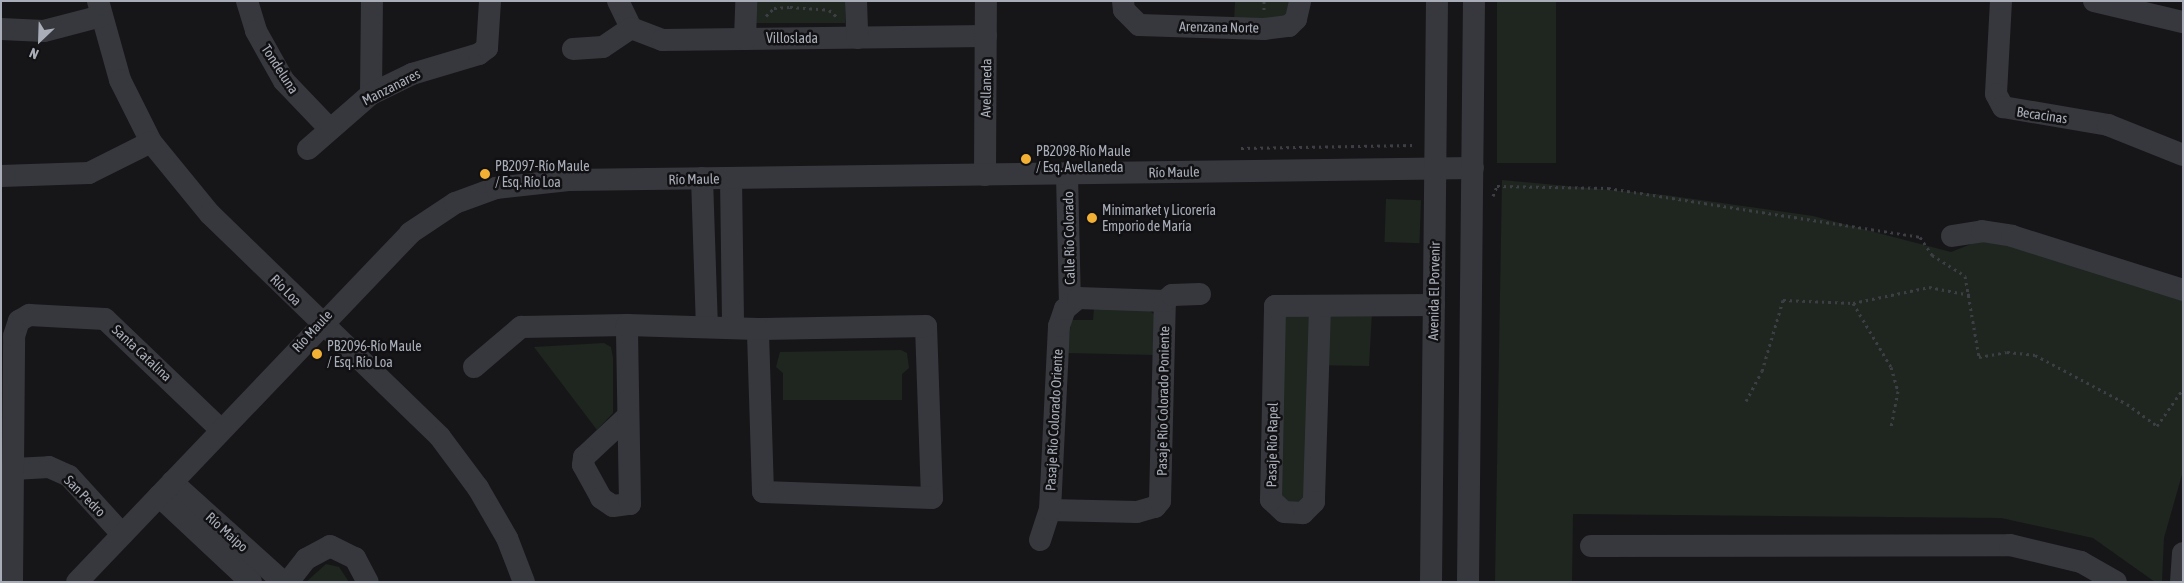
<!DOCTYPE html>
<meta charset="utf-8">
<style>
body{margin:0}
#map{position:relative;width:2184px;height:583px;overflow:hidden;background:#161618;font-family:"Asap Condensed",sans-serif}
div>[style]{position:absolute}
.green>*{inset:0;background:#1e261f;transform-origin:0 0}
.path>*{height:3px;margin-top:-1.5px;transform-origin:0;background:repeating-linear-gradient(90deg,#3d3f44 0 2.5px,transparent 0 6.5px)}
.minor>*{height:22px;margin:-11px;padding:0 11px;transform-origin:11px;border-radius:11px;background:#37383d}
.dots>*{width:14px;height:14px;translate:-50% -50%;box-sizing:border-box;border:2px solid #111113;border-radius:50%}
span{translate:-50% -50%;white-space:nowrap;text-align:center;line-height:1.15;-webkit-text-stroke:5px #111113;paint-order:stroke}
.street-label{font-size:14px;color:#a8adb8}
.poi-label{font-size:14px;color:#a8adb8}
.left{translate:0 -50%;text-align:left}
.frame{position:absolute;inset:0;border:2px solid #a8adb8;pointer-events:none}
.north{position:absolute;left:15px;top:15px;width:50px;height:50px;-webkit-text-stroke:4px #111113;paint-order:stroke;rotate:204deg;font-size:14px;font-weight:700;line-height:20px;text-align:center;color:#a8adb8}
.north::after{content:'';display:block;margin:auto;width:18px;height:22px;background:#a8adb8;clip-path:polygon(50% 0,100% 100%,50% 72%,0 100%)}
</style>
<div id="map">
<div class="green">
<div style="clip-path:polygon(1235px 1px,1291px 1px,1291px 10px,1280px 22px,1234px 22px)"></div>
<div style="left:1497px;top:1px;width:59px;height:162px"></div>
<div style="left:755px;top:2px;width:90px;height:21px"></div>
<div style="clip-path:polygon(1502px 180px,1665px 195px,1813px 216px,1951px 252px,1984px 239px,2183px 297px,2183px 471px,2164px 538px,2162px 582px,2155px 582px,2093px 538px,2001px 518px,1573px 514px,1572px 582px,1495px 582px)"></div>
<div style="left:1386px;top:199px;width:35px;height:43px;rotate:2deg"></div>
<div style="clip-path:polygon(1094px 308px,1148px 309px,1158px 318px,1155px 355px,1068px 353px,1071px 320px,1093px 320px)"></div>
<div style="clip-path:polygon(1291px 310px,1372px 313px,1369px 366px,1310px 365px,1306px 498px,1293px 506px,1273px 488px,1277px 328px)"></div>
<div style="clip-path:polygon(604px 343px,611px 347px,613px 358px,613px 413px,597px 430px,534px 347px)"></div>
<div style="clip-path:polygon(901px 350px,907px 353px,909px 368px,902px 374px,902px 400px,783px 400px,783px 373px,776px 367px,780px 352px)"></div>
<div style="clip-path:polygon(326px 564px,339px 567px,349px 582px,306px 582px)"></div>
</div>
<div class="path">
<div style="left:1264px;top:1px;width:9px;rotate:90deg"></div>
<div style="left:766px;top:16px;width:11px;rotate:-45deg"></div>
<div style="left:774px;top:8px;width:16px;rotate:-4deg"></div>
<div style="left:790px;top:7px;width:39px;rotate:4deg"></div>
<div style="left:829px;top:10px;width:11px;rotate:41deg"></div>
<div style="left:1241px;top:148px;width:174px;rotate:-1deg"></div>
<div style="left:1493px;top:196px;width:11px;rotate:-68deg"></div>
<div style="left:1497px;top:186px;width:111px;rotate:1deg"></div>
<div style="left:1608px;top:188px;width:316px;rotate:8.9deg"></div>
<div style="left:1920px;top:237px;width:22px;rotate:56deg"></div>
<div style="left:1932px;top:255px;width:39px;rotate:32deg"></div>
<div style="left:1965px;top:276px;width:82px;rotate:80.2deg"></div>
<div style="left:1979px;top:357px;width:28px;rotate:-10deg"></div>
<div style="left:2007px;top:352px;width:28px;rotate:6deg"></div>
<div style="left:2035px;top:355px;width:104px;rotate:28deg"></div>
<div style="left:2127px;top:404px;width:37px;rotate:36deg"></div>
<div style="left:2157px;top:426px;width:45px;rotate:-54.9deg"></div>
<div style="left:1853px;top:303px;width:74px;rotate:59.3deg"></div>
<div style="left:1891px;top:367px;width:25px;rotate:74deg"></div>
<div style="left:1898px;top:391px;width:37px;rotate:101deg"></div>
<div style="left:1746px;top:401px;width:34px;rotate:-62deg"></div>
<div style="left:1762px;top:371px;width:74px;rotate:-73.5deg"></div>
<div style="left:1783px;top:300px;width:70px;rotate:2.5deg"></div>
<div style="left:1853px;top:303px;width:78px;rotate:-11.9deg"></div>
<div style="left:1929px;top:287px;width:42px;rotate:11deg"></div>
</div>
<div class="minor">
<div style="left:98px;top:1px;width:82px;rotate:74.4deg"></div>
<div style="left:120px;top:80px;width:69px;rotate:63.4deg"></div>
<div style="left:151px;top:142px;width:93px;rotate:50.7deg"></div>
<div style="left:210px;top:214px;width:320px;rotate:44.1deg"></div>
<div style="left:440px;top:437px;width:64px;rotate:53.3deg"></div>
<div style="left:478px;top:488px;width:58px;rotate:59.9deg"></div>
<div style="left:507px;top:538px;width:47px;rotate:68.9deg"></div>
<div style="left:247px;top:1px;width:31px;rotate:73deg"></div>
<div style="left:256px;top:31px;width:57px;rotate:60.8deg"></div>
<div style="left:284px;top:81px;width:64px;rotate:46.3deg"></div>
<div style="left:618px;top:1px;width:30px;rotate:64deg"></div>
<div style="left:631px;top:28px;width:33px;rotate:21deg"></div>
<div style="left:662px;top:40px;width:324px;rotate:-0.7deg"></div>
<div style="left:856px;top:1px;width:37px;rotate:88deg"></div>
<div style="left:1123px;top:1px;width:9px;rotate:84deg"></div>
<div style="left:1124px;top:10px;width:21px;rotate:45deg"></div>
<div style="left:1139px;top:25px;width:125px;rotate:1.8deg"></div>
<div style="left:1264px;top:29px;width:25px;rotate:-7deg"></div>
<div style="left:1289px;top:26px;width:10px;rotate:-45deg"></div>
<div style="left:1296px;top:19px;width:18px;rotate:-77deg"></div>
<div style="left:2001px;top:1px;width:93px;rotate:93.1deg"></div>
<div style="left:1996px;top:94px;width:15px;rotate:62deg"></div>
<div style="left:2003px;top:107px;width:107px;rotate:9.7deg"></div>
<div style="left:2108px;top:125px;width:81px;rotate:21.8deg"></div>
<div style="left:2094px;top:1px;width:91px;rotate:13.3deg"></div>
<div style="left:1px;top:29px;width:43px;rotate:2.7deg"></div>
<div style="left:44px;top:31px;width:59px;rotate:-14.7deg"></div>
<div style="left:745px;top:39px;width:38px;rotate:-88deg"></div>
<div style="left:573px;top:49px;width:30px;rotate:-4deg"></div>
<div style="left:603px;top:47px;width:34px;rotate:-34deg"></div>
<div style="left:371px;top:94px;width:93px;rotate:-89.4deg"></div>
<div style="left:308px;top:149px;width:84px;rotate:-41.1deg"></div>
<div style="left:371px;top:94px;width:46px;rotate:-26deg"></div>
<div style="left:412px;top:74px;width:70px;rotate:-16.6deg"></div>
<div style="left:479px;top:54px;width:10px;rotate:-37deg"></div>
<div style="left:487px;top:48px;width:47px;rotate:-86.3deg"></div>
<div style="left:1067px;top:174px;width:128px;rotate:88.7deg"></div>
<div style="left:985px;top:175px;width:174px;rotate:-89.7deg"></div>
<div style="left:1px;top:176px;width:88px;rotate:-2deg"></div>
<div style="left:89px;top:173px;width:69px;rotate:-26.6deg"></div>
<div style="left:702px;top:178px;width:147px;rotate:88.1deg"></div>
<div style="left:731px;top:178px;width:149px;rotate:89.2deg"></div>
<div style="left:1952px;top:236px;width:30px;rotate:-9deg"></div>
<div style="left:1982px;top:231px;width:30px;rotate:9deg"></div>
<div style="left:2012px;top:236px;width:179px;rotate:17.5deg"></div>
<div style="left:1320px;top:307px;width:195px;rotate:91.8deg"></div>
<div style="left:1314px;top:502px;width:16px;rotate:135deg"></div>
<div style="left:1303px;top:513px;width:19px;rotate:-177deg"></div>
<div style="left:1284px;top:512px;width:18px;rotate:-137deg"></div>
<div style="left:1271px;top:500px;width:194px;rotate:-88.8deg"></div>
<div style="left:1275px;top:306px;width:159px;rotate:-0.4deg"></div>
<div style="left:926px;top:326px;width:172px;rotate:88deg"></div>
<div style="left:932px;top:498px;width:169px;rotate:-178deg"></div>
<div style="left:763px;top:492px;width:163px;rotate:-91.8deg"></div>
<div style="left:758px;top:329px;width:168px;rotate:-1deg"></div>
<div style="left:474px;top:367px;width:62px;rotate:-40.4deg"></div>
<div style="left:521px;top:327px;width:106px;rotate:-1.1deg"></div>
<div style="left:628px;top:416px;width:60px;rotate:137deg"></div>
<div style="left:584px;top:457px;width:8px;rotate:97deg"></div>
<div style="left:583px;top:465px;width:38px;rotate:61deg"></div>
<div style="left:601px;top:498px;width:14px;rotate:34deg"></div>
<div style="left:613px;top:506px;width:17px;rotate:-7deg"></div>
<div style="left:630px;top:504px;width:179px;rotate:-91deg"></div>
<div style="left:627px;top:325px;width:131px;rotate:1.7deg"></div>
<div style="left:13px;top:469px;width:36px;rotate:-3deg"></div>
<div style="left:49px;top:467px;width:22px;rotate:24deg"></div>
<div style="left:69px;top:476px;width:79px;rotate:47.6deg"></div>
<div style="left:172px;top:482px;width:149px;rotate:42deg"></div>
<div style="left:159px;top:496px;width:126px;rotate:43.1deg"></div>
<div style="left:1050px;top:510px;width:87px;rotate:1.3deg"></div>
<div style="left:1137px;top:512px;width:19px;rotate:-16deg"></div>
<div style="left:1155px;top:507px;width:8px;rotate:-50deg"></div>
<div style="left:1160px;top:501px;width:200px;rotate:-88.6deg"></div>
<div style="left:1040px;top:540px;width:32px;rotate:-72deg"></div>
<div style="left:1050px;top:510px;width:184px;rotate:-87.2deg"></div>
<div style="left:1059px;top:326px;width:18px;rotate:-71deg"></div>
<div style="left:1065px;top:309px;width:17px;rotate:-40deg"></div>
<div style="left:1078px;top:298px;width:87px;rotate:2deg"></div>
<div style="left:1165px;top:301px;width:9px;rotate:-41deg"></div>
<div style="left:1172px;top:295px;width:28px;rotate:-2deg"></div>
<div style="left:1591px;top:546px;width:419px;rotate:-0.1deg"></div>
<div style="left:2010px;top:545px;width:73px;rotate:13.5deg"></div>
<div style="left:2081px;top:562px;width:40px;rotate:29.7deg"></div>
<div style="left:12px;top:582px;width:246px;rotate:-89.5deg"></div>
<div style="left:14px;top:336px;width:16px;rotate:-72deg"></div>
<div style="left:19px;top:321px;width:12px;rotate:-31deg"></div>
<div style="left:29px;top:315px;width:76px;rotate:3deg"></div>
<div style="left:105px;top:319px;width:159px;rotate:43.7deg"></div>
<div style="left:77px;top:582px;width:482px;rotate:-46.3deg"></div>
<div style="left:410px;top:233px;width:54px;rotate:-33.7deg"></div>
<div style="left:455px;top:203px;width:44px;rotate:-20.1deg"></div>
<div style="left:496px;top:188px;width:73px;rotate:-6.3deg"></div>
<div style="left:569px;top:180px;width:904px;rotate:-0.76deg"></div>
<div style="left:288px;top:582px;width:29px;rotate:-52deg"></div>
<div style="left:306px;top:559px;width:27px;rotate:-28deg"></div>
<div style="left:330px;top:546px;width:28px;rotate:26deg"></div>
<div style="left:355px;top:558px;width:27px;rotate:62deg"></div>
<div style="left:1431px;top:582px;width:581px;rotate:-89.41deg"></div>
<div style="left:1468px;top:582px;width:581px;rotate:-89.41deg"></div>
<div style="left:2181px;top:582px;width:29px;rotate:-86deg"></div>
</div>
<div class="dots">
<div style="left:1026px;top:159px;background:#f2b134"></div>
<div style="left:485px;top:174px;background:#f2b134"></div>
<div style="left:1092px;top:218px;background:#f2b134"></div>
<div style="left:317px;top:354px;background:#f2b134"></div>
</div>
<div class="street-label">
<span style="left:1219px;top:27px;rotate:1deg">Arenzana Norte</span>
<span style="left:792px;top:38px">Villoslada</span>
<span style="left:280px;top:69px;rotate:57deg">Tondeluna</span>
<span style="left:391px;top:87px;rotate:-27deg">Manzanares</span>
<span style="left:986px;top:88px;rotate:-89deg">Avellaneda</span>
<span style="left:2042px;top:115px;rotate:8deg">Becacinas</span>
<span style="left:1174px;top:172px;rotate:-1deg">Río Maule</span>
<span style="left:694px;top:179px;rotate:-1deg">Río Maule</span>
<span style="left:1069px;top:238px;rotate:-91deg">Calle Río Colorado</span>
<span style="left:286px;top:290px;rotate:45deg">Río Loa</span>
<span style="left:1434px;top:291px;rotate:-89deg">Avenida El Porvenir</span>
<span style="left:312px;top:331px;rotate:-47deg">Río Maule</span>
<span style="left:142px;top:353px;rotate:43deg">Santa Catalina</span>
<span style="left:1163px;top:401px;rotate:-89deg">Pasaje Río Colorado Poniente</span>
<span style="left:1054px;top:420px;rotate:-87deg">Pasaje Río Colorado Oriente</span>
<span style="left:1272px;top:445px;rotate:-89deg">Pasaje Río Rapel</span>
<span style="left:85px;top:496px;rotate:45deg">San Pedro</span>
<span style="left:227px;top:532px;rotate:42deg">Río Maipo</span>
</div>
<div class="poi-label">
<span class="left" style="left:1036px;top:159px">PB2098-Río Maule<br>/ Esq. Avellaneda</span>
<span class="left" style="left:495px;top:174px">PB2097-Río Maule<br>/ Esq. Río Loa</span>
<span class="left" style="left:1102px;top:218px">Minimarket y Licorería<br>Emporio de María</span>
<span class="left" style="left:327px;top:354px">PB2096-Río Maule<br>/ Esq. Río Loa</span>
</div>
<div class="frame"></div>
<div class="north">N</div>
</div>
